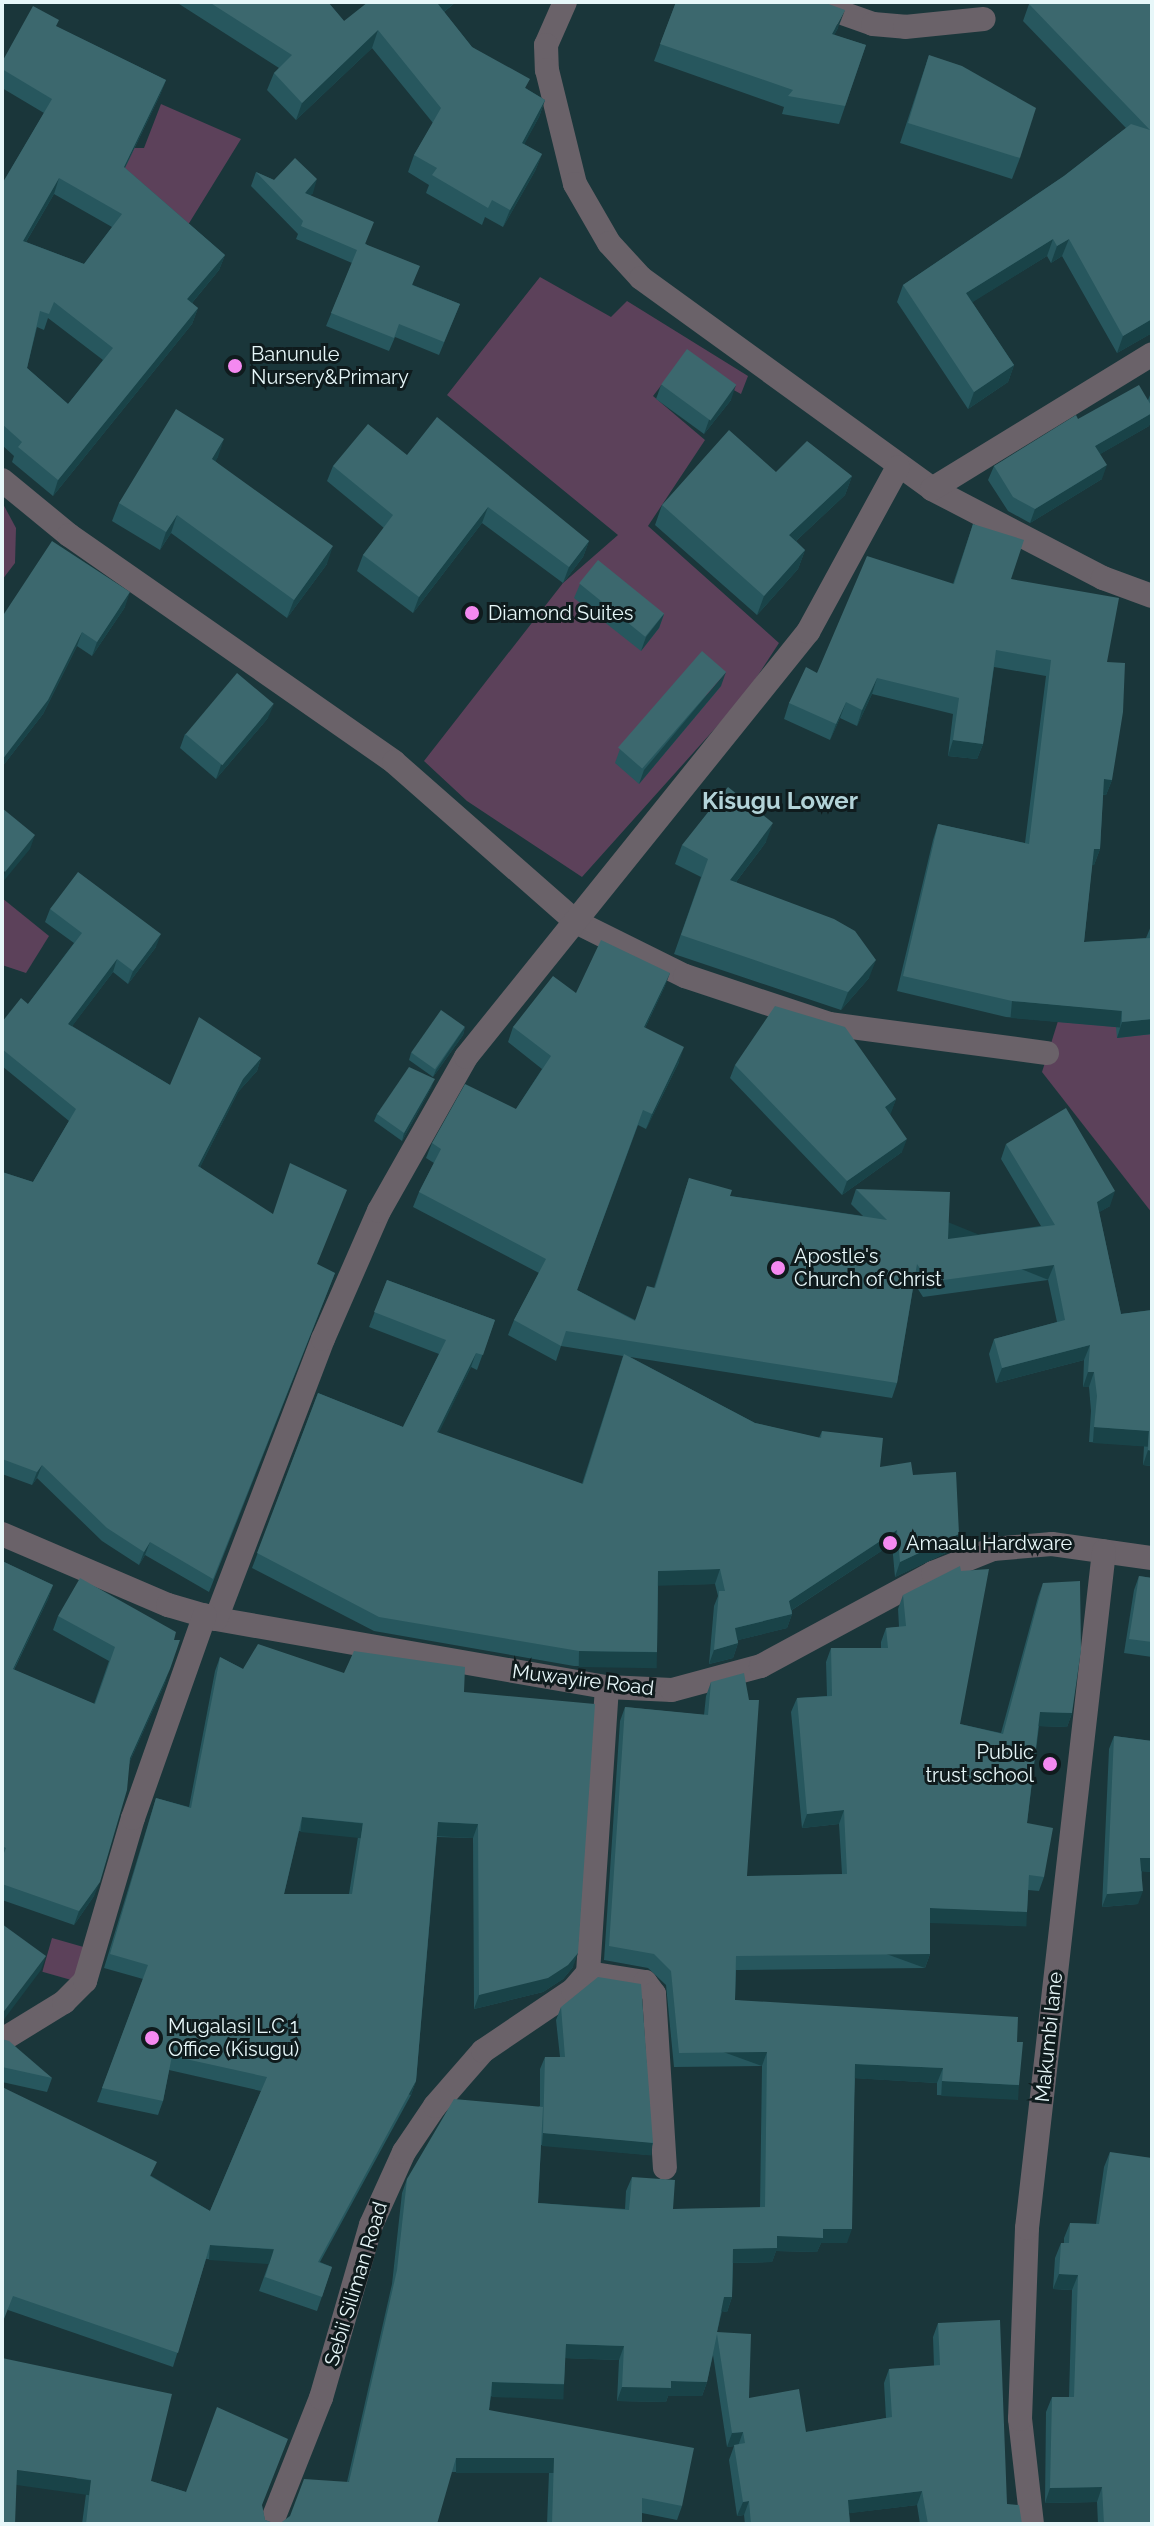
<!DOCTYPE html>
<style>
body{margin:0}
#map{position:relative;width:1154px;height:2526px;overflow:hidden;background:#1a363a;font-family:Raleway,sans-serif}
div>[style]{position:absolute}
.green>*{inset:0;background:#5c415a;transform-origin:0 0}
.street>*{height:24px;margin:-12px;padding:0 12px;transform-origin:12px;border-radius:12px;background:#6a6269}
.wall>*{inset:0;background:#27575e}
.shaded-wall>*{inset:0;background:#194348;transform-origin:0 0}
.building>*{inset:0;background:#3c686e;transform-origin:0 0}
.dots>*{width:22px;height:22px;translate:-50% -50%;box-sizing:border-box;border:4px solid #0f1b1d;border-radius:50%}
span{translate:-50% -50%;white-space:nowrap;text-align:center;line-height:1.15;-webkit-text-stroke:6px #0f1b1d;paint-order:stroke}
.poi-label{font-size:20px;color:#e7f7f9}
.left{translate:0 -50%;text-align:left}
.right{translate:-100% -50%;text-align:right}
.street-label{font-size:20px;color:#e7f7f9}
.quarter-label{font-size:24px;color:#b3d3d8;font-weight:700}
.frame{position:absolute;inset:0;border:4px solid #e7f7f9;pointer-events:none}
</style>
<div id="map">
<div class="green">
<div style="clip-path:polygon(161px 104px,241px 139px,183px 233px,103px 148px,144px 148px)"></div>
<div style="clip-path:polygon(540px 277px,611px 317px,627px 301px,748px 376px,741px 394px,680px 361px,653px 396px,705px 440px,648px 526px,779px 643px,745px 695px,582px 877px,467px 801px,424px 761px,563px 583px,618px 535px,447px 395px)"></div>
<div style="clip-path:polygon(2px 502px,16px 528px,15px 563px,2px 580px)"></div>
<div style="clip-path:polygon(2px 898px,49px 936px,26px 973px,2px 965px)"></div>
<div style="clip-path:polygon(1058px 1021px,1152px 1027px,1152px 1213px,1042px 1072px)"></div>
<div style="left:52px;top:1938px;width:41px;height:35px;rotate:16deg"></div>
</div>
<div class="street">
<div style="left:565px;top:2px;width:47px;rotate:113.8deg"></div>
<div style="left:546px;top:45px;width:25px;rotate:88deg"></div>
<div style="left:547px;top:70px;width:117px;rotate:76.2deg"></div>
<div style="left:575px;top:184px;width:68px;rotate:60deg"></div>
<div style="left:609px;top:243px;width:47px;rotate:47.6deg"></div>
<div style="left:641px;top:278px;width:359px;rotate:35.9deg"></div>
<div style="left:932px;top:489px;width:193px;rotate:27.5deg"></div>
<div style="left:1103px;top:578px;width:52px;rotate:20.2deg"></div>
<div style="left:811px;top:2px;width:66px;rotate:19.5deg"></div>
<div style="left:873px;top:24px;width:32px;rotate:5deg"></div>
<div style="left:905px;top:27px;width:79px;rotate:-5.8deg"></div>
<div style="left:2px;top:480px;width:87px;rotate:39.4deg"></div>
<div style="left:69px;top:535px;width:396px;rotate:34.9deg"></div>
<div style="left:394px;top:762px;width:242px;rotate:41.3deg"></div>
<div style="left:576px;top:922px;width:122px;rotate:26.4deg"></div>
<div style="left:685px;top:976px;width:152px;rotate:18.4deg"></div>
<div style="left:829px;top:1024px;width:220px;rotate:7.6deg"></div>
<div style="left:932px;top:489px;width:258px;rotate:-31.5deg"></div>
<div style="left:2px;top:1534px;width:181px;rotate:23.2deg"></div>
<div style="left:168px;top:1605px;width:50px;rotate:16.3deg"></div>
<div style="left:216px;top:1619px;width:397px;rotate:9.9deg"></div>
<div style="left:607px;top:1687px;width:65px;rotate:2.6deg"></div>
<div style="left:672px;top:1690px;width:92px;rotate:-15.1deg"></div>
<div style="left:761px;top:1666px;width:196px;rotate:-28.4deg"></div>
<div style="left:933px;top:1573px;width:65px;rotate:-21.8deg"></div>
<div style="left:993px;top:1549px;width:59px;rotate:-4.8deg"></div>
<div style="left:1052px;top:1544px;width:101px;rotate:8deg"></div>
<div style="left:216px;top:1619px;width:300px;rotate:-69.1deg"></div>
<div style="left:323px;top:1339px;width:140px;rotate:-66.4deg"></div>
<div style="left:379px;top:1211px;width:177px;rotate:-60.5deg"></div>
<div style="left:466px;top:1057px;width:546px;rotate:-51.18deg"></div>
<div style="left:808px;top:632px;width:188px;rotate:-61.4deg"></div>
<div style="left:588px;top:1973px;width:58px;rotate:9deg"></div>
<div style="left:645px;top:1982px;width:15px;rotate:53deg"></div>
<div style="left:654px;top:1994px;width:174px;rotate:86.4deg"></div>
<div style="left:2px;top:2040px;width:73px;rotate:-31.5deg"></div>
<div style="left:64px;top:2002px;width:30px;rotate:-45deg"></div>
<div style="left:85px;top:1981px;width:170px;rotate:-73.6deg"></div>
<div style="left:133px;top:1818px;width:215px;rotate:-70.5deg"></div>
<div style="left:271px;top:2524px;width:136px;rotate:-68.4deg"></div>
<div style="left:321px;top:2398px;width:180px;rotate:-73.9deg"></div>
<div style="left:371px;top:2225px;width:80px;rotate:-65.7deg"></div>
<div style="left:404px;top:2152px;width:55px;rotate:-56deg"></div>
<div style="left:435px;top:2106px;width:73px;rotate:-48.9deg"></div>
<div style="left:483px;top:2051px;width:109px;rotate:-34.1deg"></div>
<div style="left:573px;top:1990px;width:23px;rotate:-49deg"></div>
<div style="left:588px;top:1973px;width:287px;rotate:-86.2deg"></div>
<div style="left:1032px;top:2524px;width:106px;rotate:-96.5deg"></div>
<div style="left:1020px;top:2419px;width:191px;rotate:-87.9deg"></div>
<div style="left:1027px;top:2228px;width:681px;rotate:-83.51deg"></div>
</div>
<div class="wall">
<div style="clip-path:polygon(176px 2px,328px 2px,344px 21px,456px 2px,444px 12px,472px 47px,527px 89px,545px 100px,539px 117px,524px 144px,542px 154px,535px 171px,503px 227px,485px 217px,482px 225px,426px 193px,429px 185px,408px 172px,414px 155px,433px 123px,372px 48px,296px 120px,267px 90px,274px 73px,279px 68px)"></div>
<div style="clip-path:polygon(676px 2px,838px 28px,834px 35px,866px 45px,839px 124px,782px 114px,784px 107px,654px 61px)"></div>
<div style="clip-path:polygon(1029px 4px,1152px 6px,1152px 333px,1117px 353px,1062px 256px,1051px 263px,1047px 256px,972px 302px,1014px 365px,1008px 382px,968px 409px,897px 302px,903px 285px,1064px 176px,1126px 128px,1023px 21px)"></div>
<div style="clip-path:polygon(evenodd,57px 27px,166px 80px,160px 95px,125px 168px,225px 255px,219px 270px,192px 303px,198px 308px,192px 324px,53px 496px,12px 462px,14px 456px,2px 445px,2px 184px,44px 113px,2px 88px,2px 62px,57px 27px,54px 194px,112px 227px,84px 264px,26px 242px,54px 194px,57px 27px,48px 318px,103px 360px,68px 404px,27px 368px,37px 327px,44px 330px,48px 318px)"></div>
<div style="clip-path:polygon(929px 55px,1020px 158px,1012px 179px,900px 143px)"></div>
<div style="clip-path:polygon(256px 172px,274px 180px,313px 193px,310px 195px,413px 285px,460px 304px,439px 355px,395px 337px,389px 351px,326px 326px,352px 263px,296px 239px,298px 234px,251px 186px)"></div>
<div style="clip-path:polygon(661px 385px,731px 400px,704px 434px,656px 399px)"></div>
<div style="clip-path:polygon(1152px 390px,1152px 421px,1151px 420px,1149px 426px,1100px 454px,1102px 479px,1030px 523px,1008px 511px,988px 480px,994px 466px,1078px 419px,1148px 400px)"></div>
<div style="clip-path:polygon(407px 455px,589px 541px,583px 557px,563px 583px,482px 523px,413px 613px,357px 571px,363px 555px,384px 528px,327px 481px,333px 466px)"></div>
<div style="clip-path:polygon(218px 457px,215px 461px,327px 564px,287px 618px,171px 533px,160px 550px,112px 521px,119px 503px)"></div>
<div style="clip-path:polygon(776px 472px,852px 476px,845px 495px,796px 541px,805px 550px,798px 569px,757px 615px,655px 525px,662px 505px)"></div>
<div style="clip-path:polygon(973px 524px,1011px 579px,1107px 662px,1112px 780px,1106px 795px,1103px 795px,1100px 849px,1094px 865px,1092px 865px,1084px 942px,1146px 938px,1151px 926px,1152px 926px,1152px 1034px,1117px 1038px,1116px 1027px,1006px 1017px,897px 991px,933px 840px,938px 824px,1025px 843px,1046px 676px,994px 667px,983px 744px,977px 759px,948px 756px,953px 714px,872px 694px,857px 726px,840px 718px,830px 740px,784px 719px,789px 703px,817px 673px,953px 584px)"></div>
<div style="clip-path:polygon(580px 584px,664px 614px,659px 628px,641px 651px,574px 598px)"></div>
<div style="clip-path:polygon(125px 607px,92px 656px,77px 646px,43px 714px,2px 767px,2px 617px)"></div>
<div style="clip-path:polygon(721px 686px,639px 784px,615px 763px,620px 749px)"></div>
<div style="clip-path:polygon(268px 718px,216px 779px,180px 748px,185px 734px)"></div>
<div style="clip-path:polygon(766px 842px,736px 882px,869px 978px,841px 1010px,674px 954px,701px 877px,675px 864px,682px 845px)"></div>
<div style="clip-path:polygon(50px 909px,156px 947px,128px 984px,113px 972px,72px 1026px,170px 1085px,261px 1058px,257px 1071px,238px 1092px,200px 1167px,317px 1264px,335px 1273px,209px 1592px,145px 1555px,139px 1565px,102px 1541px,37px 1478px,32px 1485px,2px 1474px,2px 1172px,33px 1182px,69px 1121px,2px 1066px,2px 1022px,28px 1004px,74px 943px,45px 922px)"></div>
<div style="clip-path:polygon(670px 973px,664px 988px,645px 1028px,679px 1062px,646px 1129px,638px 1125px,577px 1290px,635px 1320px,654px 1288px,689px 1178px,730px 1196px,863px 1216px,851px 1204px,856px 1189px,948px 1239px,1041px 1226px,1001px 1159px,1006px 1144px,1110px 1206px,1099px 1212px,1121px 1314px,1152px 1310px,1152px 1466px,1143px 1465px,1144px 1446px,1089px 1442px,1091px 1411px,1089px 1387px,1083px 1387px,1084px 1360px,996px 1383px,989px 1354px,994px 1339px,1057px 1322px,1048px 1280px,923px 1297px,914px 1283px,897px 1383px,892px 1398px,630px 1357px,755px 1423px,819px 1438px,822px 1431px,880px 1467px,913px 1475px,959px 1534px,954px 1549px,895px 1577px,892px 1544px,792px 1610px,792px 1614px,787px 1628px,738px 1640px,738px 1643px,733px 1658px,709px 1664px,714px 1606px,718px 1596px,715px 1584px,658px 1585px,657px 1652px,652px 1667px,574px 1666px,374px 1631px,252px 1568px,318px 1393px,403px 1427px,439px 1354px,369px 1327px,387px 1280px,495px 1320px,477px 1370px,471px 1367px,438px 1433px,582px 1484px,623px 1356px,561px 1346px,556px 1361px,508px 1335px,514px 1320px,539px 1273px,413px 1207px,419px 1192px,434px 1163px,426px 1158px,432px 1143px,516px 1109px,542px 1069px,508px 1042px,513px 1027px,576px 993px)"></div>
<div style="clip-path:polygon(465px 1027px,463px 1035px,433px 1077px,409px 1060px,411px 1053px)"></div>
<div style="clip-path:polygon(735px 1065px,896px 1099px,890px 1114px,902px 1152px,842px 1195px,730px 1078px)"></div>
<div style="clip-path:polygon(432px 1086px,402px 1141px,374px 1121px,377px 1114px)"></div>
<div style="clip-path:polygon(2px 1561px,53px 1585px,48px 1599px,14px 1670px,94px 1704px,109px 1661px,53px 1630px,58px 1616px,174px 1640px,165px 1683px,130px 1761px,94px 1896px,74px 1925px,2px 1900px)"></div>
<div style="clip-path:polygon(1139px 1576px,1152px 1578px,1152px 1657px,1124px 1653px,1134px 1590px)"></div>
<div style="clip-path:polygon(1043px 1583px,1072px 1713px,1067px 1727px,1039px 1726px,1027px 1823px,1044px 1877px,1039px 1891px,1028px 1890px,1027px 1912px,1022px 1926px,930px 1922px,930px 1954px,925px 1968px,736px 1970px,735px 2000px,1017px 2042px,1019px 2085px,1014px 2099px,937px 2095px,937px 2083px,855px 2078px,847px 2243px,821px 2243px,817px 2252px,776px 2251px,772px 2262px,733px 2263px,732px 2297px,727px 2312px,722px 2311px,717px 2332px,749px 2398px,806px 2432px,886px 2418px,884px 2383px,889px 2369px,934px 2366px,933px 2337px,938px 2323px,1007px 2504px,1022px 2524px,920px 2524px,917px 2505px,849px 2513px,850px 2524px,745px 2524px,744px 2515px,737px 2516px,729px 2460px,734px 2446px,727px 2447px,713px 2355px,707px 2382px,702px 2396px,668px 2396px,666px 2402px,617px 2401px,619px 2360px,565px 2358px,564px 2384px,559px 2398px,491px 2396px,489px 2410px,682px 2506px,677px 2520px,642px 2513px,642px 2524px,547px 2524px,549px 2472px,452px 2472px,347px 2482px,392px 2284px,402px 2193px,407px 2179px,540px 2106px,540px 2069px,545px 2057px,560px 2057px,556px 2020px,561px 2007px,653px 2143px,649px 2155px,541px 2145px,538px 2203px,625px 2209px,626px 2191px,632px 2177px,673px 2209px,760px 2208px,762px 2066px,674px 2067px,666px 1985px,648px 1968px,604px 1960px,620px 1721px,625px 1707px,704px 1715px,706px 1696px,711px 1682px,747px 1876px,842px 1874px,839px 1824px,802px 1828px,791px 1712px,797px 1698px,827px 1696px,826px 1662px,831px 1648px,881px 1648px,881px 1642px,886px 1628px,899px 1627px,898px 1609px,903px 1595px,960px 1724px,1001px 1733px,1038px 1597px)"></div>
<div style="clip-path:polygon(evenodd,220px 1657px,243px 1669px,344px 1673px,464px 1692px,573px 1967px,563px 1979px,543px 1992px,474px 2009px,473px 1838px,437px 1837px,416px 2081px,411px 2095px,320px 2262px,332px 2267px,317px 2311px,259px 2291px,269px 2263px,206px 2259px,173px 2367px,8px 2310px,2px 2087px,210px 2211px,261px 2091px,169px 2070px,163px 2101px,158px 2115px,97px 2102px,143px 1979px,104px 1968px,156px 1798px,189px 1807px,215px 1671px,220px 1657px,299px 1831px,358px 1837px,349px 1894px,284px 1894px,299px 1831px)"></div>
<div style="clip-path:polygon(1114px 1736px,1152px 1741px,1152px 1872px,1142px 1871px,1138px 1904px,1102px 1907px,1109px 1749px)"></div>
<div style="clip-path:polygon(2px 2039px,52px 2078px,47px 2092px,2px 2082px)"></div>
<div style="clip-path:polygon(1110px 2152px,1152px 2524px,1098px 2524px,1097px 2502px,1045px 2503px,1046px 2412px,1052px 2397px,1069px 2397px,1072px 2290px,1053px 2289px,1055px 2258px,1061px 2243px,1064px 2243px,1064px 2238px,1070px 2223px,1096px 2224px,1104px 2167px)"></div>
<div style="clip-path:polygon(2px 2358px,151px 2481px,186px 2492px,262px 2506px,265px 2520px,276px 2524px,82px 2524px,86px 2494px)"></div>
</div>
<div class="shaded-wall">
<div style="clip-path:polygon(441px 2px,456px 2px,431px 22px,438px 4px)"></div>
<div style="clip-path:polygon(845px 10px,838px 28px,825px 52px,832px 34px)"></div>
<div style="clip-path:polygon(378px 30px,372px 48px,296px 120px,302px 103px)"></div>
<div style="clip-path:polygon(166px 80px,160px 95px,118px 182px,124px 167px)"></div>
<div style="clip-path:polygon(545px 100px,539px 117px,516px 160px,522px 143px)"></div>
<div style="clip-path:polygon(542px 154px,535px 171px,503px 227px,510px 210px)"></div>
<div style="clip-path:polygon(59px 178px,54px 194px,17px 257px,23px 241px)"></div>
<div style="clip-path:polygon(317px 179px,313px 193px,300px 206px,305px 193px)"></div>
<div style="clip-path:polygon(1053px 239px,1047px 256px,960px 310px,966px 293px)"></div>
<div style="clip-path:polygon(1069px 239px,1062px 256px,1051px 263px,1057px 246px)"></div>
<div style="clip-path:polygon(225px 255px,219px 270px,182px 315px,187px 299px)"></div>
<div style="clip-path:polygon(198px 308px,192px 324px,53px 496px,58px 480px)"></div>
<div style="clip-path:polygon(1152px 319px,1152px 333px,1117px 353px,1123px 336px)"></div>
<div style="clip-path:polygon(1014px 365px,1008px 382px,968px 409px,974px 392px)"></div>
<div style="clip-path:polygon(736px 385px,731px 400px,704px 434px,709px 420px)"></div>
<div style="clip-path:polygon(1152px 413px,1152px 418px,1149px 426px,1090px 460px,1095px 446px)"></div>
<div style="clip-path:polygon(224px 439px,218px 457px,206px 476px,212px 459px)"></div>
<div style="clip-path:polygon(1107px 465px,1102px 479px,1030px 523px,1035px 509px)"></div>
<div style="clip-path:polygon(852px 476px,845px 495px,782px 554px,789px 535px)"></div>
<div style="clip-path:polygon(488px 507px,482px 523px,413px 613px,419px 597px)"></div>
<div style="clip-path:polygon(177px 515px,171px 533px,160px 550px,166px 532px)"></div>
<div style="clip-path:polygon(589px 541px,583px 557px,563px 583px,569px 567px)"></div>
<div style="clip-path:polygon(333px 546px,327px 564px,287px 618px,294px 600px)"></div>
<div style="clip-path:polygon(805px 550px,798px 569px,757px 615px,764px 596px)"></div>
<div style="clip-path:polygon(130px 592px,125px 607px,92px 656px,97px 642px)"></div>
<div style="clip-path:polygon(664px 614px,659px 628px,641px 651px,646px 637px)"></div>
<div style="clip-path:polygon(82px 632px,77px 646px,43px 714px,2px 767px,2px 760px)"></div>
<div style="clip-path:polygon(726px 672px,721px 686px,639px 784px,644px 770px)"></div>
<div style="clip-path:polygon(877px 678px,872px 694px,857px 726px,862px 710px)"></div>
<div style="clip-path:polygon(846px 702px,840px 718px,830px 740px,836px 724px)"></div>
<div style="clip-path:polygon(274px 704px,268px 718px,216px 779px,221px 765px)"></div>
<div style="clip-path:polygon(953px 740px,983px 744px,977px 759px,948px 756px)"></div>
<div style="clip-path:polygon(1104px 779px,1112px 780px,1106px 795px,1098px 794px)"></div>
<div style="clip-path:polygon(773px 823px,766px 842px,723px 899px,730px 880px)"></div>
<div style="clip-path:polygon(35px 835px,30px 849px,2px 883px,5px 872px)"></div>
<div style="clip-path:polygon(1094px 849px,1100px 849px,1094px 865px,1088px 865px)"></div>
<div style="clip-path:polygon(161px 934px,156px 947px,128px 984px,133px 971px)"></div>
<div style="clip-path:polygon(117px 959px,113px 972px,64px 1037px,68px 1024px)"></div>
<div style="clip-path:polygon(876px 960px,869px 978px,841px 1010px,848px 992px)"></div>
<div style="clip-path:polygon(670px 973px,664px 988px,638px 1042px,644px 1027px)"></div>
<div style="left:1012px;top:1001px;width:110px;height:17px;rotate:5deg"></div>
<div style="clip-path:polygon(1152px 1019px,1152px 1034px,1117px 1038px,1122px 1022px)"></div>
<div style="clip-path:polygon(465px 1027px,463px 1035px,433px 1077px,436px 1070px)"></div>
<div style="clip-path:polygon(684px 1047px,679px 1062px,646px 1129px,652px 1114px)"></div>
<div style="clip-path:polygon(261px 1058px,257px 1071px,238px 1092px,194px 1179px,198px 1166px,243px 1079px)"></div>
<div style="clip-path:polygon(435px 1079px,432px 1086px,402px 1141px,404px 1133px)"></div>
<div style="clip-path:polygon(896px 1099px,891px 1113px,880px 1121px,885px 1107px)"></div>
<div style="clip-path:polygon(907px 1139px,902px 1152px,842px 1195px,847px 1181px)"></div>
<div style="clip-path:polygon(1115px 1191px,1110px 1206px,1091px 1217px,1097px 1202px)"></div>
<div style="left:1054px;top:1265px;width:16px;height:126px;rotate:112deg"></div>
<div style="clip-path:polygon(1090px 1345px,1084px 1360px,996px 1383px,1002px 1368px)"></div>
<div style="clip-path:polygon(476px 1353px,471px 1367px,432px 1447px,437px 1432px)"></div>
<div style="clip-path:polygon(1088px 1372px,1094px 1372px,1089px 1387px,1083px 1387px)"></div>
<div style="left:1094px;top:1427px;width:55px;height:16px;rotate:4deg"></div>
<div style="clip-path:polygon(1148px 1450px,1152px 1451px,1152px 1466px,1143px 1465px)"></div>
<div style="clip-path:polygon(42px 1465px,37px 1478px,32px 1485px,37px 1472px)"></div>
<div style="clip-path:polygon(897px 1530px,892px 1544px,784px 1615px,789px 1601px)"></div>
<div style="clip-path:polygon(959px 1534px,954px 1549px,895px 1577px,900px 1562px)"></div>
<div style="clip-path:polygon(150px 1542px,145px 1555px,139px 1565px,144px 1552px)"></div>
<div style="clip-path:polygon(720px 1569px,715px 1584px,652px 1586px,658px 1571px)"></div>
<div style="clip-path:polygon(53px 1585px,48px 1599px,7px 1683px,13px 1669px)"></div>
<div style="clip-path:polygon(792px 1614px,787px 1628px,730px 1642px,735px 1628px)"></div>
<div style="clip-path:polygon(738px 1643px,733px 1658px,709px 1664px,714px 1650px)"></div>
<div style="left:579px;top:1651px;width:78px;height:16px;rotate:1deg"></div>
<div style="clip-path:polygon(170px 1669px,165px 1683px,125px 1772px,130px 1758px)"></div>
<div style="clip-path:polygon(1040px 1712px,1072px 1713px,1067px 1727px,1035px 1726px)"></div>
<div style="clip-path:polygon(844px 1810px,839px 1824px,802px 1828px,807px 1814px)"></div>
<div style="left:302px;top:1817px;width:61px;height:15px;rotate:6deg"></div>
<div style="clip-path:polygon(438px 1822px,478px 1824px,473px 1838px,433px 1836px)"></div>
<div style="clip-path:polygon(1140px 1858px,1152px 1858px,1152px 1872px,1136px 1871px)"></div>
<div style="clip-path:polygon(100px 1882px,94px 1896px,74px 1925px,79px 1911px)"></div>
<div style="clip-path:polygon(1143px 1891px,1138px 1904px,1102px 1907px,1107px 1894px)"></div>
<div style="left:930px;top:1908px;width:97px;height:15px;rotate:2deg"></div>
<div style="clip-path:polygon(578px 1953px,573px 1967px,563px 1979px,543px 1992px,474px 2009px,479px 1995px)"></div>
<div style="left:930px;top:1954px;width:15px;height:194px;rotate:110deg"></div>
<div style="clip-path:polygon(46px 1956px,41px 1970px,2px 2022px,2px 2014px)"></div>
<div style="left:767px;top:2052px;width:15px;height:88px;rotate:110deg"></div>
<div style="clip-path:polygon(855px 2064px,943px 2068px,937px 2083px,850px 2078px)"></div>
<div style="left:416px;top:2081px;width:15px;height:206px;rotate:110deg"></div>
<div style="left:942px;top:2081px;width:77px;height:15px;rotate:3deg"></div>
<div style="left:543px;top:2133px;width:110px;height:13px;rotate:5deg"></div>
<div style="clip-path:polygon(823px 2229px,852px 2229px,847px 2243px,821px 2243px,817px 2252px,776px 2251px,772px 2262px,728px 2263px,733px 2249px,777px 2236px)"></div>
<div style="left:210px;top:2245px;width:64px;height:15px;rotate:4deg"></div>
<div style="clip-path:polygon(1059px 2274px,1078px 2275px,1072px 2290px,1053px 2289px)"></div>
<div style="clip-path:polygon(724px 2297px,732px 2297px,727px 2312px,719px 2311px)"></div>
<div style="clip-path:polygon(566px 2344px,624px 2346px,619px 2360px,561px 2358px)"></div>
<div style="clip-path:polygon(671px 2381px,707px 2382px,702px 2396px,668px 2396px,666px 2402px,617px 2401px,622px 2387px)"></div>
<div style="left:492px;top:2382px;width:72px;height:15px;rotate:2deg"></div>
<div style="clip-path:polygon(743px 2432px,738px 2446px,727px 2447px,732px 2433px)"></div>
<div style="left:456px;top:2458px;width:98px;height:15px"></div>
<div style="left:17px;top:2470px;width:75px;height:15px;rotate:8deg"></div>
<div style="clip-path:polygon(1102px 2487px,1097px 2502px,1045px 2503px,1050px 2488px)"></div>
<div style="clip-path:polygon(922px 2491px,917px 2505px,843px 2514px,848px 2500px)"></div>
<div style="clip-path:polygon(749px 2501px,744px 2515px,737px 2516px,743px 2502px)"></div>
</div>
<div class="building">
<div style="clip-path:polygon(209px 2px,328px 2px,344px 21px,368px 2px,441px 2px,438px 4px,472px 47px,530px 79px,525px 88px,545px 100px,522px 143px,542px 154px,510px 210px,492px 200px,488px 208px,432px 175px,437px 168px,414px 155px,441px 108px,378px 30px,302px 103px,274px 73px,292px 55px)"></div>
<div style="clip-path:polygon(676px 2px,800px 2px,806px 3px,808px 2px,823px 2px,845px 10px,832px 34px,866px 45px,845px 106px,788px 96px,793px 90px,660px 44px)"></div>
<div style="clip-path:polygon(1031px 2px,1148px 2px,1152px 6px,1152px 319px,1123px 336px,1069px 239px,1057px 246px,1053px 239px,966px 293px,1014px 365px,974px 392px,903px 285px,1064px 176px,1131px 124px,1150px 130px,1029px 4px)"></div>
<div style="clip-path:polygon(evenodd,33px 6px,59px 20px,56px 26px,166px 80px,124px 167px,225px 255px,187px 299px,198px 308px,58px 480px,18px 447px,22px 442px,2px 424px,2px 184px,52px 99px,2px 69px,2px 62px,33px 6px,59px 178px,122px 214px,84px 264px,23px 241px,59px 178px,33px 6px,54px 302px,113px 348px,68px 404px,27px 368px,40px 311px,49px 314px,54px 302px)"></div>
<div style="clip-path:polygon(929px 55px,962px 66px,1036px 108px,1020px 158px,908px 123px)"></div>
<div style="clip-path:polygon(295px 158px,317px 179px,305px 193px,374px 222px,365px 244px,420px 266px,412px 285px,460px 304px,444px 342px,399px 324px,394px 338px,331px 313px,357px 250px,301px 226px,303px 221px,256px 172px,274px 180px)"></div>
<div style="left:687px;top:349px;width:61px;height:44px;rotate:36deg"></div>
<div style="clip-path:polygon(1139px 385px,1152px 407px,1152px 413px,1095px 446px,1107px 465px,1035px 509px,1013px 497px,994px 466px,1076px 415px,1078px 419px)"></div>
<div style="clip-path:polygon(176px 409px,224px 439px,212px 459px,333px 546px,294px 600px,177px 515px,166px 532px,119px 503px)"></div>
<div style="clip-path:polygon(437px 417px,589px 541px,569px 567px,488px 507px,419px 597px,363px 555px,393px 515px,333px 466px,368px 424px,407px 455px)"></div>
<div style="clip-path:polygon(729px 430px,776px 472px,807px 441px,852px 476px,789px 535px,805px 550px,764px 596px,662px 505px)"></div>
<div style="clip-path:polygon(973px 524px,1024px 540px,1011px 579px,1119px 598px,1107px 662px,1125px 663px,1123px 712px,1112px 780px,1104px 779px,1100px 849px,1094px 849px,1084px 942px,1151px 938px,1151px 926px,1152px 926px,1152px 1019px,1122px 1022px,1122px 1011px,1012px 1001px,903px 976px,938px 824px,1029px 844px,1051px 660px,996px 650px,983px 744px,953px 740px,959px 698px,877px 678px,862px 710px,846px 702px,836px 724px,789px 703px,806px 667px,817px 673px,867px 556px,954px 584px)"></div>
<div style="clip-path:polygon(52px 541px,130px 592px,97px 642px,82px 632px,48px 700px,2px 760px,2px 617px)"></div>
<div style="left:598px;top:560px;width:85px;height:30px;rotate:39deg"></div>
<div style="left:702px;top:651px;width:32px;height:128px;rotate:41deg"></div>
<div style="left:237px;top:673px;width:48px;height:80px;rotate:40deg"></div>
<div style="clip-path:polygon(728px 787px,773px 823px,730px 880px,834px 919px,855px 931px,876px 960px,848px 992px,681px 935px,708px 859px,682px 845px)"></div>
<div style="clip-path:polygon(2px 808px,35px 835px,5px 872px,2px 869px)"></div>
<div style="clip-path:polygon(78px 872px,161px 934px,133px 971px,117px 959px,68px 1024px,170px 1085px,199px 1017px,261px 1058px,243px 1079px,198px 1166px,273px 1214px,290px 1163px,347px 1190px,317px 1264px,335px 1273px,213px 1579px,150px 1542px,144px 1552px,107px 1528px,42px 1465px,37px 1472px,2px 1459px,2px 1172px,33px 1182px,76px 1109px,2px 1049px,2px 1022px,21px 998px,28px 1004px,82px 933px,50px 909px)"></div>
<div style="clip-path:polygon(601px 940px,670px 973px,644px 1027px,684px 1047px,652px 1114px,643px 1110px,577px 1290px,635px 1321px,647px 1286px,655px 1288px,689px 1178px,732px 1190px,730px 1196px,887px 1220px,856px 1189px,950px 1192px,948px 1239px,1055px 1225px,1006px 1144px,1066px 1108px,1115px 1191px,1097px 1202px,1121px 1314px,1152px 1310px,1152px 1451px,1148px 1450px,1149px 1431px,1094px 1427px,1097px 1396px,1094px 1372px,1088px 1372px,1090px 1345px,1002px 1368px,994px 1339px,1065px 1320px,1054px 1265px,929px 1282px,917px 1264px,897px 1383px,566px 1331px,561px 1346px,514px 1320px,546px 1259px,419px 1192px,441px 1149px,432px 1143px,465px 1084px,516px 1109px,551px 1056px,513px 1027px,553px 976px,576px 993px)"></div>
<div style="clip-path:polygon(775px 1006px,845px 1027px,896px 1099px,885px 1107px,907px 1139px,847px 1181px,735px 1065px)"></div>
<div style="left:441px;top:1010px;width:29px;height:52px;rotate:35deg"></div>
<div style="clip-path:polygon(409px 1067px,435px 1079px,404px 1133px,377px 1114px)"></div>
<div style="clip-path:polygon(387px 1280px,495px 1320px,483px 1355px,476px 1353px,437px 1432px,583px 1484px,624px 1354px,755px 1423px,821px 1438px,822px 1431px,883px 1438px,880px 1467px,911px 1462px,913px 1475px,956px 1472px,959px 1534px,900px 1562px,897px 1530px,789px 1601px,792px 1614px,735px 1628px,738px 1643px,714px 1650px,719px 1591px,725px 1591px,720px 1569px,658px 1571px,657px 1652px,579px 1651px,379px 1617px,257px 1553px,318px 1393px,403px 1427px,446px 1340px,374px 1312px)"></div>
<div style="clip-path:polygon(2px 1561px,53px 1585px,13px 1669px,95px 1704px,115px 1647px,58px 1616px,80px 1578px,176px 1632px,174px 1640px,180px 1640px,170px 1669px,130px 1758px,127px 1790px,100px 1882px,79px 1911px,2px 1884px,2px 1858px,6px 1848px,2px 1846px)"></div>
<div style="clip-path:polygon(960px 1566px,961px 1571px,989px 1569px,960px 1724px,1003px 1734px,1043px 1583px,1080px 1581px,1081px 1650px,1072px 1713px,1040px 1712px,1027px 1823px,1053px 1828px,1044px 1877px,1029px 1875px,1027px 1912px,930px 1908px,930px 1954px,736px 1956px,735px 2000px,1018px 2017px,1017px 2042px,1023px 2042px,1019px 2085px,942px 2081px,943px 2068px,855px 2064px,852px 2229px,823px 2229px,823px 2238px,777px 2236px,777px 2248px,733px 2249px,732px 2297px,724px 2297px,717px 2332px,751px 2334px,749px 2398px,799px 2389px,806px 2432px,892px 2417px,889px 2369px,940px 2365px,938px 2323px,1000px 2320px,1007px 2504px,1019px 2505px,1022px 2524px,928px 2524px,922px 2491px,848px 2500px,850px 2524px,751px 2524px,749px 2501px,743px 2502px,734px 2445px,745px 2443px,743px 2432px,732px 2433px,717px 2334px,707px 2382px,671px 2381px,671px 2388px,622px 2387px,624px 2346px,566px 2344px,564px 2384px,492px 2382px,489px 2410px,694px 2448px,682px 2506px,642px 2498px,642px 2524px,552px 2524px,554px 2458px,456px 2458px,437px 2524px,279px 2524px,290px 2516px,304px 2479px,349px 2482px,397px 2270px,407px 2179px,454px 2099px,543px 2107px,538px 2203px,629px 2210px,632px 2177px,675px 2180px,673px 2209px,765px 2207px,767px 2052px,679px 2053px,671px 1971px,654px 1954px,609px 1946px,625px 1707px,708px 1715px,711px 1682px,744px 1673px,749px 1700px,759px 1700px,747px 1876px,847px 1874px,844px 1810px,807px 1814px,797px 1698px,832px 1696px,831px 1648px,888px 1648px,886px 1628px,906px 1626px,903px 1595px)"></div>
<div style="clip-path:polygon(1139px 1576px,1152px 1578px,1152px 1642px,1129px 1639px)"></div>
<div style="clip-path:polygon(evenodd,258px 1644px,344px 1673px,354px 1651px,465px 1667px,464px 1692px,595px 1704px,578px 1953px,568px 1965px,548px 1978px,479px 1995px,478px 1824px,438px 1822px,416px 2081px,318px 2262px,332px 2267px,322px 2297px,265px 2277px,274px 2249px,210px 2245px,178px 2353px,13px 2296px,2px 2324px,2px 2087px,157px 2162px,150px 2176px,210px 2211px,267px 2077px,172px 2056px,163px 2101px,102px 2088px,148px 1965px,110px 1954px,156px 1798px,191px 1808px,220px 1657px,243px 1669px,258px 1644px,302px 1817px,363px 1823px,352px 1894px,284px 1894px,302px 1817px)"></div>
<div style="clip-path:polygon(1114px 1736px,1152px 1741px,1152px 1858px,1140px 1858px,1143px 1891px,1107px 1894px)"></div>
<div style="clip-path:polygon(2px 1924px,46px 1956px,2px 2014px)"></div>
<div style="clip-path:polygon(598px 1977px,641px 1984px,653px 2143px,543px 2133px,545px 2057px,565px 2057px,561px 2007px)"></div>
<div style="clip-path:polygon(2px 2039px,9px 2041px,52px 2078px,2px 2067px)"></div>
<div style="clip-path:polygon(1110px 2152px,1152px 2158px,1152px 2524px,1104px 2524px,1102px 2487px,1050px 2488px,1052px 2397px,1074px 2397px,1078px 2275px,1059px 2274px,1061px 2243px,1069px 2243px,1070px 2223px,1099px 2224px)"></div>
<div style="clip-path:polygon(2px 2358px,172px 2394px,151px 2481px,186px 2492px,217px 2407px,288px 2439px,262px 2505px,265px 2520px,276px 2524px,86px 2524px,91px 2480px,17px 2470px,15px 2524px,2px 2524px)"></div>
</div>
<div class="dots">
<div style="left:235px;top:366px;background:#f489f0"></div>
<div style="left:472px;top:613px;background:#f489f0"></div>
<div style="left:778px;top:1268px;background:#f489f0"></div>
<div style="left:890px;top:1543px;background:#f489f0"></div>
<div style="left:1050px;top:1764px;background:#f489f0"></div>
<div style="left:152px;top:2038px;background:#f489f0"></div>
</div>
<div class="poi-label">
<span class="left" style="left:251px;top:366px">Banunule<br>Nursery&amp;Primary</span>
<span class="left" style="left:488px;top:613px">Diamond Suites</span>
<span class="left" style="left:794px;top:1268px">Apostle's<br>Church of Christ</span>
<span class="left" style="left:906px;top:1543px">Amaalu Hardware</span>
<span class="right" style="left:1034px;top:1764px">Public<br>trust school</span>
<span class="left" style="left:168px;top:2038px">Mugalasi L.C 1<br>Office (Kisugu)</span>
</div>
<div class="street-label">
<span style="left:583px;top:1680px;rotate:7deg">Muwayire Road</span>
<span style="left:1049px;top:2037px;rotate:-84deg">Makumbi lane</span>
<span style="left:356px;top:2284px;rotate:-73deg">Sebii Siliman Road</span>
</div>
<div class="quarter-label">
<span style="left:780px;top:801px">Kisugu Lower</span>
</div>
<div class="frame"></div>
</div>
